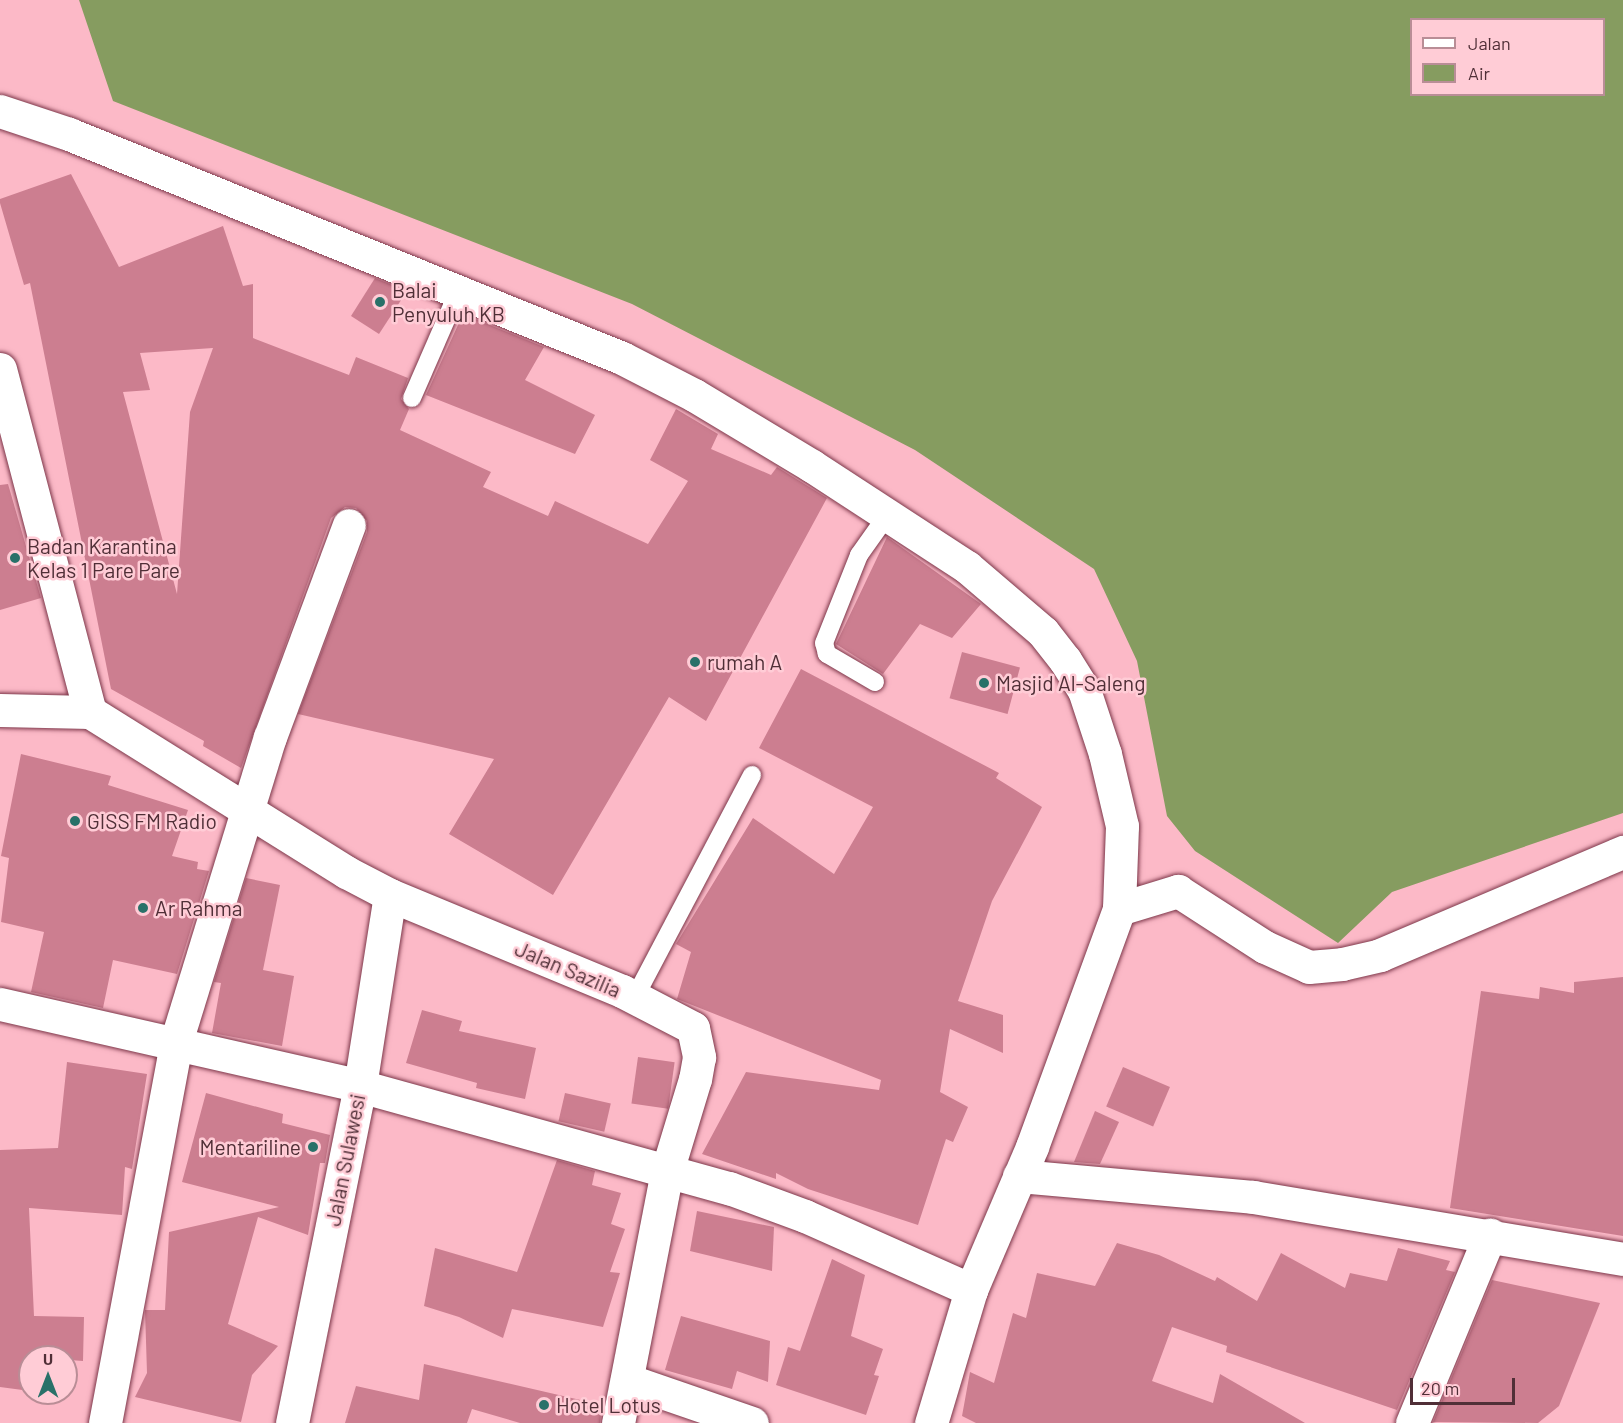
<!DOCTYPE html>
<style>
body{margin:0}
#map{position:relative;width:1623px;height:1423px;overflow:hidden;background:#fcb9c7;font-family:Barlow,sans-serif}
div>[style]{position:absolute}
.water>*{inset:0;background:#869c60}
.building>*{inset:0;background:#cc7e90;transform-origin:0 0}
.roads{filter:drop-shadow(0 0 2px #7d374a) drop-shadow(0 0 2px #7d374a)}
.service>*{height:18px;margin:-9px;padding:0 9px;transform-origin:9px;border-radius:9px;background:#fff}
.minor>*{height:33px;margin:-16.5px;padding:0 16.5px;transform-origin:16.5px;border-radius:16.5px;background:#fff}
.dots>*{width:16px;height:16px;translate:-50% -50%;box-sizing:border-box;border:3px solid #ffccd6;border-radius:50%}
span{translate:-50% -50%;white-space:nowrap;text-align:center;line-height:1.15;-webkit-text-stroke:5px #ffccd6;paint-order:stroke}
.poi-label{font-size:21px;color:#502f37}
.left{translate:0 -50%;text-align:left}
.right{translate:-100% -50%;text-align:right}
.street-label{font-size:21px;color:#502f37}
.legend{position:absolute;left:1410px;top:18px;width:195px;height:78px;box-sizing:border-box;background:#ffccd6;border:2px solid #b98d96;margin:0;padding:8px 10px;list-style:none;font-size:18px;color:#502f37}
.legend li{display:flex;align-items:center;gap:12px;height:30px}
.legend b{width:30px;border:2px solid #b98d96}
.north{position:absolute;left:18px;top:1345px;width:60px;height:60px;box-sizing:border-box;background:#ffccd6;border:2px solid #b98d96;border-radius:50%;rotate:0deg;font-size:16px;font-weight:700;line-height:24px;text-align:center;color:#502f37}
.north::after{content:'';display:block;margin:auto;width:21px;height:27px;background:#297169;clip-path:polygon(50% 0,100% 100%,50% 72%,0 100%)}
.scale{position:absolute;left:1410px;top:1378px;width:105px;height:27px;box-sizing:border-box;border:3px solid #502f37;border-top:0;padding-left:8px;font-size:18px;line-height:21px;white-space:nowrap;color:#502f37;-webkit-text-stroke:4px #ffccd6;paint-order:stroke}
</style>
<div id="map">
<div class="water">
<div style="clip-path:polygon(evenodd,79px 0,1623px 0,1623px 813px,1392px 892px,1338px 943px,1195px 851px,1167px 816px,1137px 661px,1094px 569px,915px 450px,632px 304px,113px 101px,79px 0,1412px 20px,1604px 20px,1604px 94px,1412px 94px,1412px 20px)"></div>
</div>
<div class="building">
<div style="clip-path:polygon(evenodd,71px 174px,119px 267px,223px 226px,243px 286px,253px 284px,253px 338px,349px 375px,356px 357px,408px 378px,401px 399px,409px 409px,400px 430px,491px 472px,483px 487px,548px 516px,555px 501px,648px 544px,688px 481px,650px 460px,676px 409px,718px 434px,711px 449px,771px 475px,777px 467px,827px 498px,706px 721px,669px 697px,553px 895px,449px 834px,494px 759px,298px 714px,367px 532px,367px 521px,356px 508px,345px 507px,331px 518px,241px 768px,203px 746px,204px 741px,111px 689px,30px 283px,24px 285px,0 203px,0 199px,71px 174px,213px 348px,190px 412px,177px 594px,123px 392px,150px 390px,140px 353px,213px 348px)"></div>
<div style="clip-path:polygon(375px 278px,407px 291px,379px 334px,351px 316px)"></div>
<div style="clip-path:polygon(463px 314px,544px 347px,525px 380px,595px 415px,575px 454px,426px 395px)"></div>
<div style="clip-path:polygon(8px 484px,41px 598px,0 610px,0 485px)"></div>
<div style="clip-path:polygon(887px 537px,981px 604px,952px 638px,920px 624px,883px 674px,836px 644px)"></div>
<div style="left:962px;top:652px;width:60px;height:48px;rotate:15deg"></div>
<div style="clip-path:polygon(801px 669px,999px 773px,996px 778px,1042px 807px,992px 901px,958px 1001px,1003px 1015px,1003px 1053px,950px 1029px,940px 1092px,968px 1107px,953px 1142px,946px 1139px,918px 1225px,808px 1189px,776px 1173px,776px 1179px,702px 1154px,746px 1072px,879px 1090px,881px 1080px,677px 999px,691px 952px,676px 944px,753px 818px,834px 874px,873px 807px,759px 748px)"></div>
<div style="clip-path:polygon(21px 754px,111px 776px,108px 785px,188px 810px,172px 856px,198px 862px,197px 869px,209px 871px,177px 974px,113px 960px,103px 1008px,31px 992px,44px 932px,1px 922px,9px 858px,1px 856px)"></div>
<div style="clip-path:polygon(246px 878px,280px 885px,263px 970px,294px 976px,282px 1046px,212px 1033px,221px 983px,214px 982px)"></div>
<div style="clip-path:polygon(1623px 977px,1623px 1236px,1450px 1208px,1481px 991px,1539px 999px,1540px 987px,1574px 993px,1574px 982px)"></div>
<div style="clip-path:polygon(422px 1010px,462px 1021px,459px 1031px,536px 1048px,525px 1099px,476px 1088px,477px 1083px,406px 1063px)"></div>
<div style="left:638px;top:1057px;width:37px;height:47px;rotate:8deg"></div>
<div style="clip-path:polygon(67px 1062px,147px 1074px,132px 1169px,125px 1167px,122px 1215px,29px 1208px,34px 1316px,84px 1317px,83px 1361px,30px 1357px,30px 1391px,0 1387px,0 1150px,58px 1148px)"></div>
<div style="left:1123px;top:1067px;width:51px;height:43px;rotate:23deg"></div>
<div style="clip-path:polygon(206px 1093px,283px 1114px,282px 1123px,330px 1135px,325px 1163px,320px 1163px,308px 1235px,258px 1217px,228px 1324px,278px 1346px,252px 1375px,241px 1422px,135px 1397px,147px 1373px,145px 1310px,165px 1310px,169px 1232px,279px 1207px,182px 1182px)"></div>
<div style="left:565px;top:1093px;width:47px;height:29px;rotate:13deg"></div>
<div style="clip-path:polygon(1095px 1111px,1119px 1122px,1100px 1164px,1074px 1162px)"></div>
<div style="clip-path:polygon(557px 1160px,595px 1171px,592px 1185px,621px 1193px,611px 1224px,625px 1229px,610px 1272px,620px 1273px,603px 1327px,512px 1309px,503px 1338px,459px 1317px,424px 1306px,435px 1248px,517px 1272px)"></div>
<div style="clip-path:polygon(697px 1211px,774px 1227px,772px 1271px,690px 1251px)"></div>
<div style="clip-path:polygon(1117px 1243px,1159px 1255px,1215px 1281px,1217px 1277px,1257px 1301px,1281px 1253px,1345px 1288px,1350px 1273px,1387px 1281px,1398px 1248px,1450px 1261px,1446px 1270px,1455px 1272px,1397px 1410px,1226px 1352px,1227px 1346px,1172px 1327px,1152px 1381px,1213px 1403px,1220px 1374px,1305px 1423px,976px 1423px,962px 1416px,970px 1372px,994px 1383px,1013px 1313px,1026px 1318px,1037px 1273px,1095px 1286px)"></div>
<div style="clip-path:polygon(832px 1259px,865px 1275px,851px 1336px,883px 1349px,874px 1375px,879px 1376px,866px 1415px,776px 1385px,788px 1347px,800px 1351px)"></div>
<div style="clip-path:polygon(1492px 1280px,1600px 1303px,1559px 1406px,1538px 1423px,1433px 1422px)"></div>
<div style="clip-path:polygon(681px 1316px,770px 1341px,768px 1382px,737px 1371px,732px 1389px,665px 1370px)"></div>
<div style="clip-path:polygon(424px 1364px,602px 1405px,600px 1423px,520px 1423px,472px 1409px,467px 1423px,345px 1423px,356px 1386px,419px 1400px)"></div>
</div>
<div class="roads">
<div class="service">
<div style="left:412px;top:398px;width:116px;rotate:-66.5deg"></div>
<div style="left:875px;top:682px;width:56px;rotate:-149.7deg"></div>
<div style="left:827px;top:654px;width:11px;rotate:-105deg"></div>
<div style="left:824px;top:643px;width:95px;rotate:-68.3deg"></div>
<div style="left:859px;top:555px;width:50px;rotate:-54.7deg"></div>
<div style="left:635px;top:997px;width:251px;rotate:-62.2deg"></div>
</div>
<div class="minor">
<div style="left:0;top:111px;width:73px;rotate:18.4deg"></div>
<div style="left:69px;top:134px;width:597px;rotate:22.05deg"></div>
<div style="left:622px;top:358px;width:81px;rotate:27.2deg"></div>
<div style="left:694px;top:395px;width:138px;rotate:31deg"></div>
<div style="left:812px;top:466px;width:185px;rotate:33.1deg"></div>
<div style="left:967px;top:567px;width:100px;rotate:40.5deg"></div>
<div style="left:1043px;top:632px;width:36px;rotate:52deg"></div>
<div style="left:1065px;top:660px;width:36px;rotate:58deg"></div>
<div style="left:1084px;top:690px;width:67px;rotate:71.8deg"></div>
<div style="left:1105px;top:754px;width:74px;rotate:76.7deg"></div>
<div style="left:1122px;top:826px;width:83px;rotate:92.1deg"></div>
<div style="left:1119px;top:909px;width:253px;rotate:110.1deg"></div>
<div style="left:1032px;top:1147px;width:155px;rotate:113.1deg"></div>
<div style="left:971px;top:1290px;width:139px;rotate:106.7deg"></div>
<div style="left:0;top:369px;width:355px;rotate:75.3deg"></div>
<div style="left:0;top:710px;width:90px;rotate:1.3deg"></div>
<div style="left:90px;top:712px;width:302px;rotate:32deg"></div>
<div style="left:346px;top:872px;width:50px;rotate:27.6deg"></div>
<div style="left:390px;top:895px;width:251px;rotate:22.5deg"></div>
<div style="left:622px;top:991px;width:80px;rotate:27.5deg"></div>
<div style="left:693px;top:1028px;width:30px;rotate:78deg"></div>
<div style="left:699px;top:1057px;width:22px;rotate:100deg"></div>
<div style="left:695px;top:1079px;width:96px;rotate:106.9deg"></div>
<div style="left:667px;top:1171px;width:257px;rotate:101deg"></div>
<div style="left:1119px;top:909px;width:62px;rotate:-17deg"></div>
<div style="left:1178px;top:891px;width:103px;rotate:32.8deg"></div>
<div style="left:1265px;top:947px;width:48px;rotate:24.4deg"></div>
<div style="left:1309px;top:967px;width:33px;rotate:-5deg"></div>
<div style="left:1342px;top:964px;width:39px;rotate:-13deg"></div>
<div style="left:1380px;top:955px;width:264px;rotate:-23deg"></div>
<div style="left:0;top:1004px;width:369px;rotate:12.8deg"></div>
<div style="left:360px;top:1086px;width:383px;rotate:15.5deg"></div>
<div style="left:729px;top:1188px;width:81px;rotate:20.2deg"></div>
<div style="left:805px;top:1216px;width:182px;rotate:24deg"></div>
<div style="left:1019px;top:1176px;width:235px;rotate:5.1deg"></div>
<div style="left:1253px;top:1197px;width:375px;rotate:9.5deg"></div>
<div style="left:627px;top:1380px;width:132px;rotate:19deg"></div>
<div style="left:105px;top:1423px;width:388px;rotate:-79.4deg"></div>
<div style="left:176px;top:1042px;width:319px;rotate:-72.9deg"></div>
<div style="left:270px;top:737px;width:226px;rotate:-69.6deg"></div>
<div style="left:292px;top:1423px;width:344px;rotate:-78.6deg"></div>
<div style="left:360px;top:1086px;width:193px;rotate:-81.1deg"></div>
<div style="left:1412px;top:1423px;width:204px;rotate:-67.5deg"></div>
</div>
</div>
<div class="dots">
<div style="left:380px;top:302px;background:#297169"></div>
<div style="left:15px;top:558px;background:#297169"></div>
<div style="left:695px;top:662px;background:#297169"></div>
<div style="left:984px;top:683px;background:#297169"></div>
<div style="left:75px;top:821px;background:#297169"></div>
<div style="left:143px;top:908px;background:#297169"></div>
<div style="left:313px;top:1147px;background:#297169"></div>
<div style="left:544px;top:1405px;background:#297169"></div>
</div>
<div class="poi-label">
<span class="left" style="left:392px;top:302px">Balai<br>Penyuluh KB</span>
<span class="left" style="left:27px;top:558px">Badan Karantina<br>Kelas 1 Pare Pare</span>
<span class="left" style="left:707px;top:662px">rumah A</span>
<span class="left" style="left:996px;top:683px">Masjid Al-Saleng</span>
<span class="left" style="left:87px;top:821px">GISS FM Radio</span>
<span class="left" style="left:155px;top:908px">Ar Rahma</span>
<span class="right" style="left:301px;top:1147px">Mentariline</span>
<span class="left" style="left:556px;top:1405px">Hotel Lotus</span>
</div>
<div class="street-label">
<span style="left:568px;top:969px;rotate:23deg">Jalan Sazilia</span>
<span style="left:345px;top:1160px;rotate:-79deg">Jalan Sulawesi</span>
</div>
<ul class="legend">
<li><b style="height:8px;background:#fff"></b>Jalan</li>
<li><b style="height:16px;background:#869c60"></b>Air</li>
</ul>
<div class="north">U</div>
<div class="scale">20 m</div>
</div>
